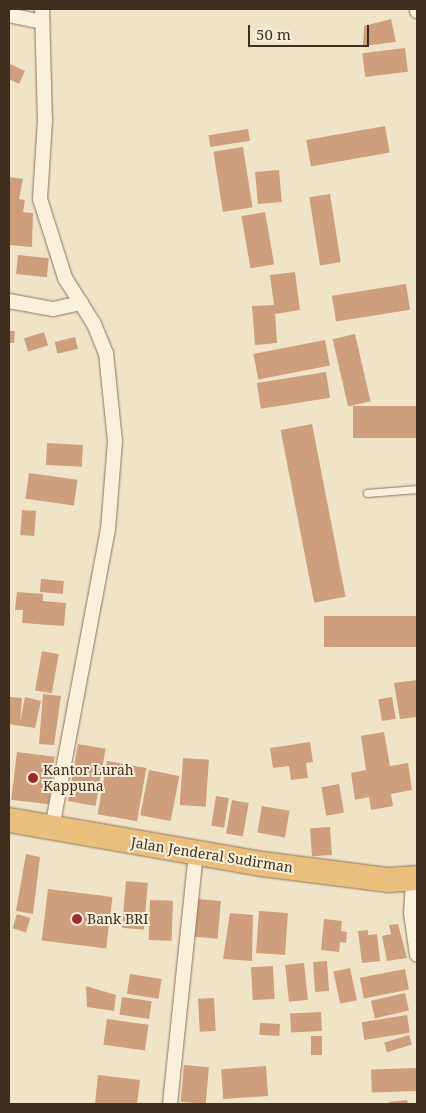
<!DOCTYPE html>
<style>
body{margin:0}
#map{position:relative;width:426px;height:1113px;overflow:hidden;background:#f0e4c8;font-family:"Noto Serif",serif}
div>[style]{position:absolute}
.building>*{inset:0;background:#cf9f7d;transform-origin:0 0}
.roads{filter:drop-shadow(0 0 1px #8d765c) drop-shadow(0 0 1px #8d765c)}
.service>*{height:7px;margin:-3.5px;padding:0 3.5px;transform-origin:3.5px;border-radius:3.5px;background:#faf1dc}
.minor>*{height:14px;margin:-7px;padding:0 7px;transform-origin:7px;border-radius:7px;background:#faf1dc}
.trunk>*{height:24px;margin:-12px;padding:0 12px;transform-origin:12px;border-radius:12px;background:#eabe7c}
.dots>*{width:14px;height:14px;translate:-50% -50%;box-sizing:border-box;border:2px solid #f7eed8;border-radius:50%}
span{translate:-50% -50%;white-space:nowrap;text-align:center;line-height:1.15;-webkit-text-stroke:4px #f7eed8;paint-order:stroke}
.poi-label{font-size:14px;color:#3d2e20}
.left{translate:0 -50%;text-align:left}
.street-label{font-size:14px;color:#3d2e20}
.frame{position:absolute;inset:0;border:10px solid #3d2e20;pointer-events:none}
.scale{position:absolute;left:248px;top:25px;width:121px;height:22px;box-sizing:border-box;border:2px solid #3d2e20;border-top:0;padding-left:6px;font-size:15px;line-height:18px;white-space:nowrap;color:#3d2e20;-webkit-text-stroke:4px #f7eed8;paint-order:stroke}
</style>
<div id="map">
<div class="building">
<div style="clip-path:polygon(391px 19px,396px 42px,363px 46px,364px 26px)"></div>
<div style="left:405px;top:48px;width:24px;height:43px;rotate:83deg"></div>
<div style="clip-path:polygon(10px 64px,25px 71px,19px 84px,9px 79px)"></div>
<div style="left:385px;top:126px;width:27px;height:80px;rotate:80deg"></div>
<div style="left:248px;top:129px;width:12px;height:40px;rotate:81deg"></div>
<div style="left:243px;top:147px;width:61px;height:30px;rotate:81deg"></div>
<div style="left:279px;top:170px;width:32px;height:24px;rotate:85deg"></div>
<div style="clip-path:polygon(9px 177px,23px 179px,19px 199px,25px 200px,23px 212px,33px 213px,32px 247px,9px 245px)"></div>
<div style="left:330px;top:194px;width:69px;height:21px;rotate:81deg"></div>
<div style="left:265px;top:212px;width:53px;height:24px;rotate:80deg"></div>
<div style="left:18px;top:255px;width:31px;height:19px;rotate:6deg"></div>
<div style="clip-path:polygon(295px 272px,300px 310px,275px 314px,277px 343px,255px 345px,252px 306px,274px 305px,270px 275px)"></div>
<div style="left:406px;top:284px;width:26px;height:75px;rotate:81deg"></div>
<div style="clip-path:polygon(9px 331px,15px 331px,14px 343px,9px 343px)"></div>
<div style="left:44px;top:332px;width:14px;height:21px;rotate:73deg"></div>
<div style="left:355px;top:334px;width:69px;height:23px;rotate:77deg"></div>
<div style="left:75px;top:337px;width:12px;height:21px;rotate:76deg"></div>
<div style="left:325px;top:340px;width:26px;height:73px;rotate:79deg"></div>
<div style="left:326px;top:372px;width:26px;height:70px;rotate:81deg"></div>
<div style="left:417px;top:406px;width:32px;height:64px;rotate:90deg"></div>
<div style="left:312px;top:424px;width:176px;height:32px;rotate:79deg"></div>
<div style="left:47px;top:443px;width:36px;height:22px;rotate:3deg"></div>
<div style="left:29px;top:473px;width:49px;height:26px;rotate:8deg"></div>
<div style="left:22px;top:510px;width:14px;height:25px;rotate:4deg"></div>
<div style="left:41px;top:579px;width:23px;height:13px;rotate:5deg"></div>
<div style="clip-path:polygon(17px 592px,43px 594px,43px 601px,66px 603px,64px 626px,22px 623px,23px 610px,15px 610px)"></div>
<div style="left:417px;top:616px;width:31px;height:93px;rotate:90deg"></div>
<div style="left:42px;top:651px;width:17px;height:40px;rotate:10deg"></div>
<div style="clip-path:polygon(417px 680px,417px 717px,400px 719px,394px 683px)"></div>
<div style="clip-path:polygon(43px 694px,61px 696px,54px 745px,39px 744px)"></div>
<div style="clip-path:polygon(9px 697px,22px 698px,20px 722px,25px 697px,41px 701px,35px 728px,9px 724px)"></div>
<div style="left:392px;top:697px;width:22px;height:14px;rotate:80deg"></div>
<div style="clip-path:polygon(384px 732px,390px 766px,408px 763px,412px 790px,391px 794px,393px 806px,371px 810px,369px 797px,355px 800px,351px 773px,366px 770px,361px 736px)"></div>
<div style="clip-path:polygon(310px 742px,313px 762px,306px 763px,308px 778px,291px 780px,289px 766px,273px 768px,270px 748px)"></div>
<div style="left:78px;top:744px;width:28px;height:58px;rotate:10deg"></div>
<div style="left:17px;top:752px;width:38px;height:48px;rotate:7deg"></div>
<div style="left:183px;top:758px;width:26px;height:47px;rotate:4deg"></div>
<div style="left:107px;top:761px;width:40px;height:54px;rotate:10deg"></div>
<div style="left:149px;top:770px;width:31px;height:46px;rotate:11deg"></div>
<div style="left:339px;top:784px;width:29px;height:18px;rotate:80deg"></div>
<div style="left:216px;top:796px;width:13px;height:30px;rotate:9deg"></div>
<div style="left:232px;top:800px;width:17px;height:34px;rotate:10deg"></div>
<div style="left:262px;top:806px;width:28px;height:27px;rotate:10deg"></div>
<div style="left:330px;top:827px;width:28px;height:20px;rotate:86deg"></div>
<div style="clip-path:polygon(26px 854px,40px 857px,33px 914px,16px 911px)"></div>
<div style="left:126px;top:881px;width:22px;height:47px;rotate:5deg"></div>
<div style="left:48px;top:889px;width:65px;height:52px;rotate:7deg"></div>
<div style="left:198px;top:899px;width:23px;height:38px;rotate:5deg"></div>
<div style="left:150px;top:900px;width:23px;height:40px;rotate:2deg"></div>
<div style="left:259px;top:911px;width:29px;height:42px;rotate:4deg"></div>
<div style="clip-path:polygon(230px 913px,253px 915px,252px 961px,223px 959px)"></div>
<div style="left:17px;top:914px;width:14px;height:15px;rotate:17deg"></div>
<div style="clip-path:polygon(324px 919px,342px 921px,341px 931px,347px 932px,346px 943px,340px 942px,339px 952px,321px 950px)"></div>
<div style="clip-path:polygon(398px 924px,407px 958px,387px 961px,382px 936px,391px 934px,389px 925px)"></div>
<div style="clip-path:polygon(368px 930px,368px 935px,377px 934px,380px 961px,362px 963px,358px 931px)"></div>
<div style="left:327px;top:961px;width:30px;height:14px;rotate:86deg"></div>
<div style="left:304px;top:963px;width:37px;height:19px;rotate:84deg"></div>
<div style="left:273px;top:966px;width:33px;height:22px;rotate:87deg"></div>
<div style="left:350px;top:968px;width:33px;height:17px;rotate:78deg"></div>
<div style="left:405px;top:969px;width:21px;height:46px;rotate:79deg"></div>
<div style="left:130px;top:974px;width:32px;height:20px;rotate:9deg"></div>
<div style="clip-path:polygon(86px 986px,116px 995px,114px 1011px,87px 1007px)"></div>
<div style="left:405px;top:993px;width:18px;height:35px;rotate:77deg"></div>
<div style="left:122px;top:997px;width:30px;height:18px;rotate:8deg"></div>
<div style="left:214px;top:998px;width:33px;height:16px;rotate:87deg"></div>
<div style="left:321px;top:1012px;width:19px;height:31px;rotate:87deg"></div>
<div style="left:407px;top:1015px;width:18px;height:46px;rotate:81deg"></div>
<div style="left:107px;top:1019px;width:42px;height:26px;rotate:8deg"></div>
<div style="left:260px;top:1023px;width:20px;height:12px;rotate:3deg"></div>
<div style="left:409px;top:1035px;width:10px;height:26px;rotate:73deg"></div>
<div style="left:311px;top:1036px;width:11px;height:19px"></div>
<div style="left:184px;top:1065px;width:25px;height:37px;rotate:5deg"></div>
<div style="left:266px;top:1066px;width:30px;height:45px;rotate:86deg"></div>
<div style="left:416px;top:1068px;width:23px;height:45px;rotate:88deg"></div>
<div style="clip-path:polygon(98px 1075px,140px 1080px,137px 1104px,95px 1104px)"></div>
<div style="clip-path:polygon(407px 1100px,408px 1104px,389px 1104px,389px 1102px)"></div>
</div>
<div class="roads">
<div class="service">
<div style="left:367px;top:493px;width:50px;rotate:-4.6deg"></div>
</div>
<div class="minor">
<div style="left:42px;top:9px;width:111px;rotate:88.5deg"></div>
<div style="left:45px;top:120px;width:79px;rotate:93.6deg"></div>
<div style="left:40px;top:199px;width:83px;rotate:72.4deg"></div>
<div style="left:65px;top:278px;width:54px;rotate:57.8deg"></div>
<div style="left:94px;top:324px;width:31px;rotate:68deg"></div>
<div style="left:106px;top:353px;width:88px;rotate:84.2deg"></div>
<div style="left:115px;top:441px;width:88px;rotate:94.5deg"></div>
<div style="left:108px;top:529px;width:304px;rotate:100.6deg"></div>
<div style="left:417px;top:9px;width:2px;rotate:90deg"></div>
<div style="left:9px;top:15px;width:34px;rotate:12deg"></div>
<div style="left:9px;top:301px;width:45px;rotate:10.3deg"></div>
<div style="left:53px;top:309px;width:29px;rotate:-12deg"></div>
<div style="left:413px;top:878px;width:35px;rotate:93deg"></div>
<div style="left:411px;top:913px;width:42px;rotate:81.9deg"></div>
<div style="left:170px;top:1104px;width:254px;rotate:-84.1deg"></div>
</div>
<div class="trunk">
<div style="left:9px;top:820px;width:257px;rotate:9.9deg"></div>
<div style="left:262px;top:864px;width:128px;rotate:7.2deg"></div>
<div style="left:389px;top:880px;width:28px;rotate:-4deg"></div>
</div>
</div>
<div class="dots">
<div style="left:33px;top:778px;background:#9e2a2b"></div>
<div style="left:77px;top:919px;background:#9e2a2b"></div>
</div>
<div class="poi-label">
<span class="left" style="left:43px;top:778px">Kantor Lurah<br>Kappuna</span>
<span class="left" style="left:87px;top:919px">Bank BRI</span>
</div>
<div class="street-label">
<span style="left:212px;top:855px;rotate:9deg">Jalan Jenderal Sudirman</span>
</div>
<div class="frame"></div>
<div class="scale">50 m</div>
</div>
